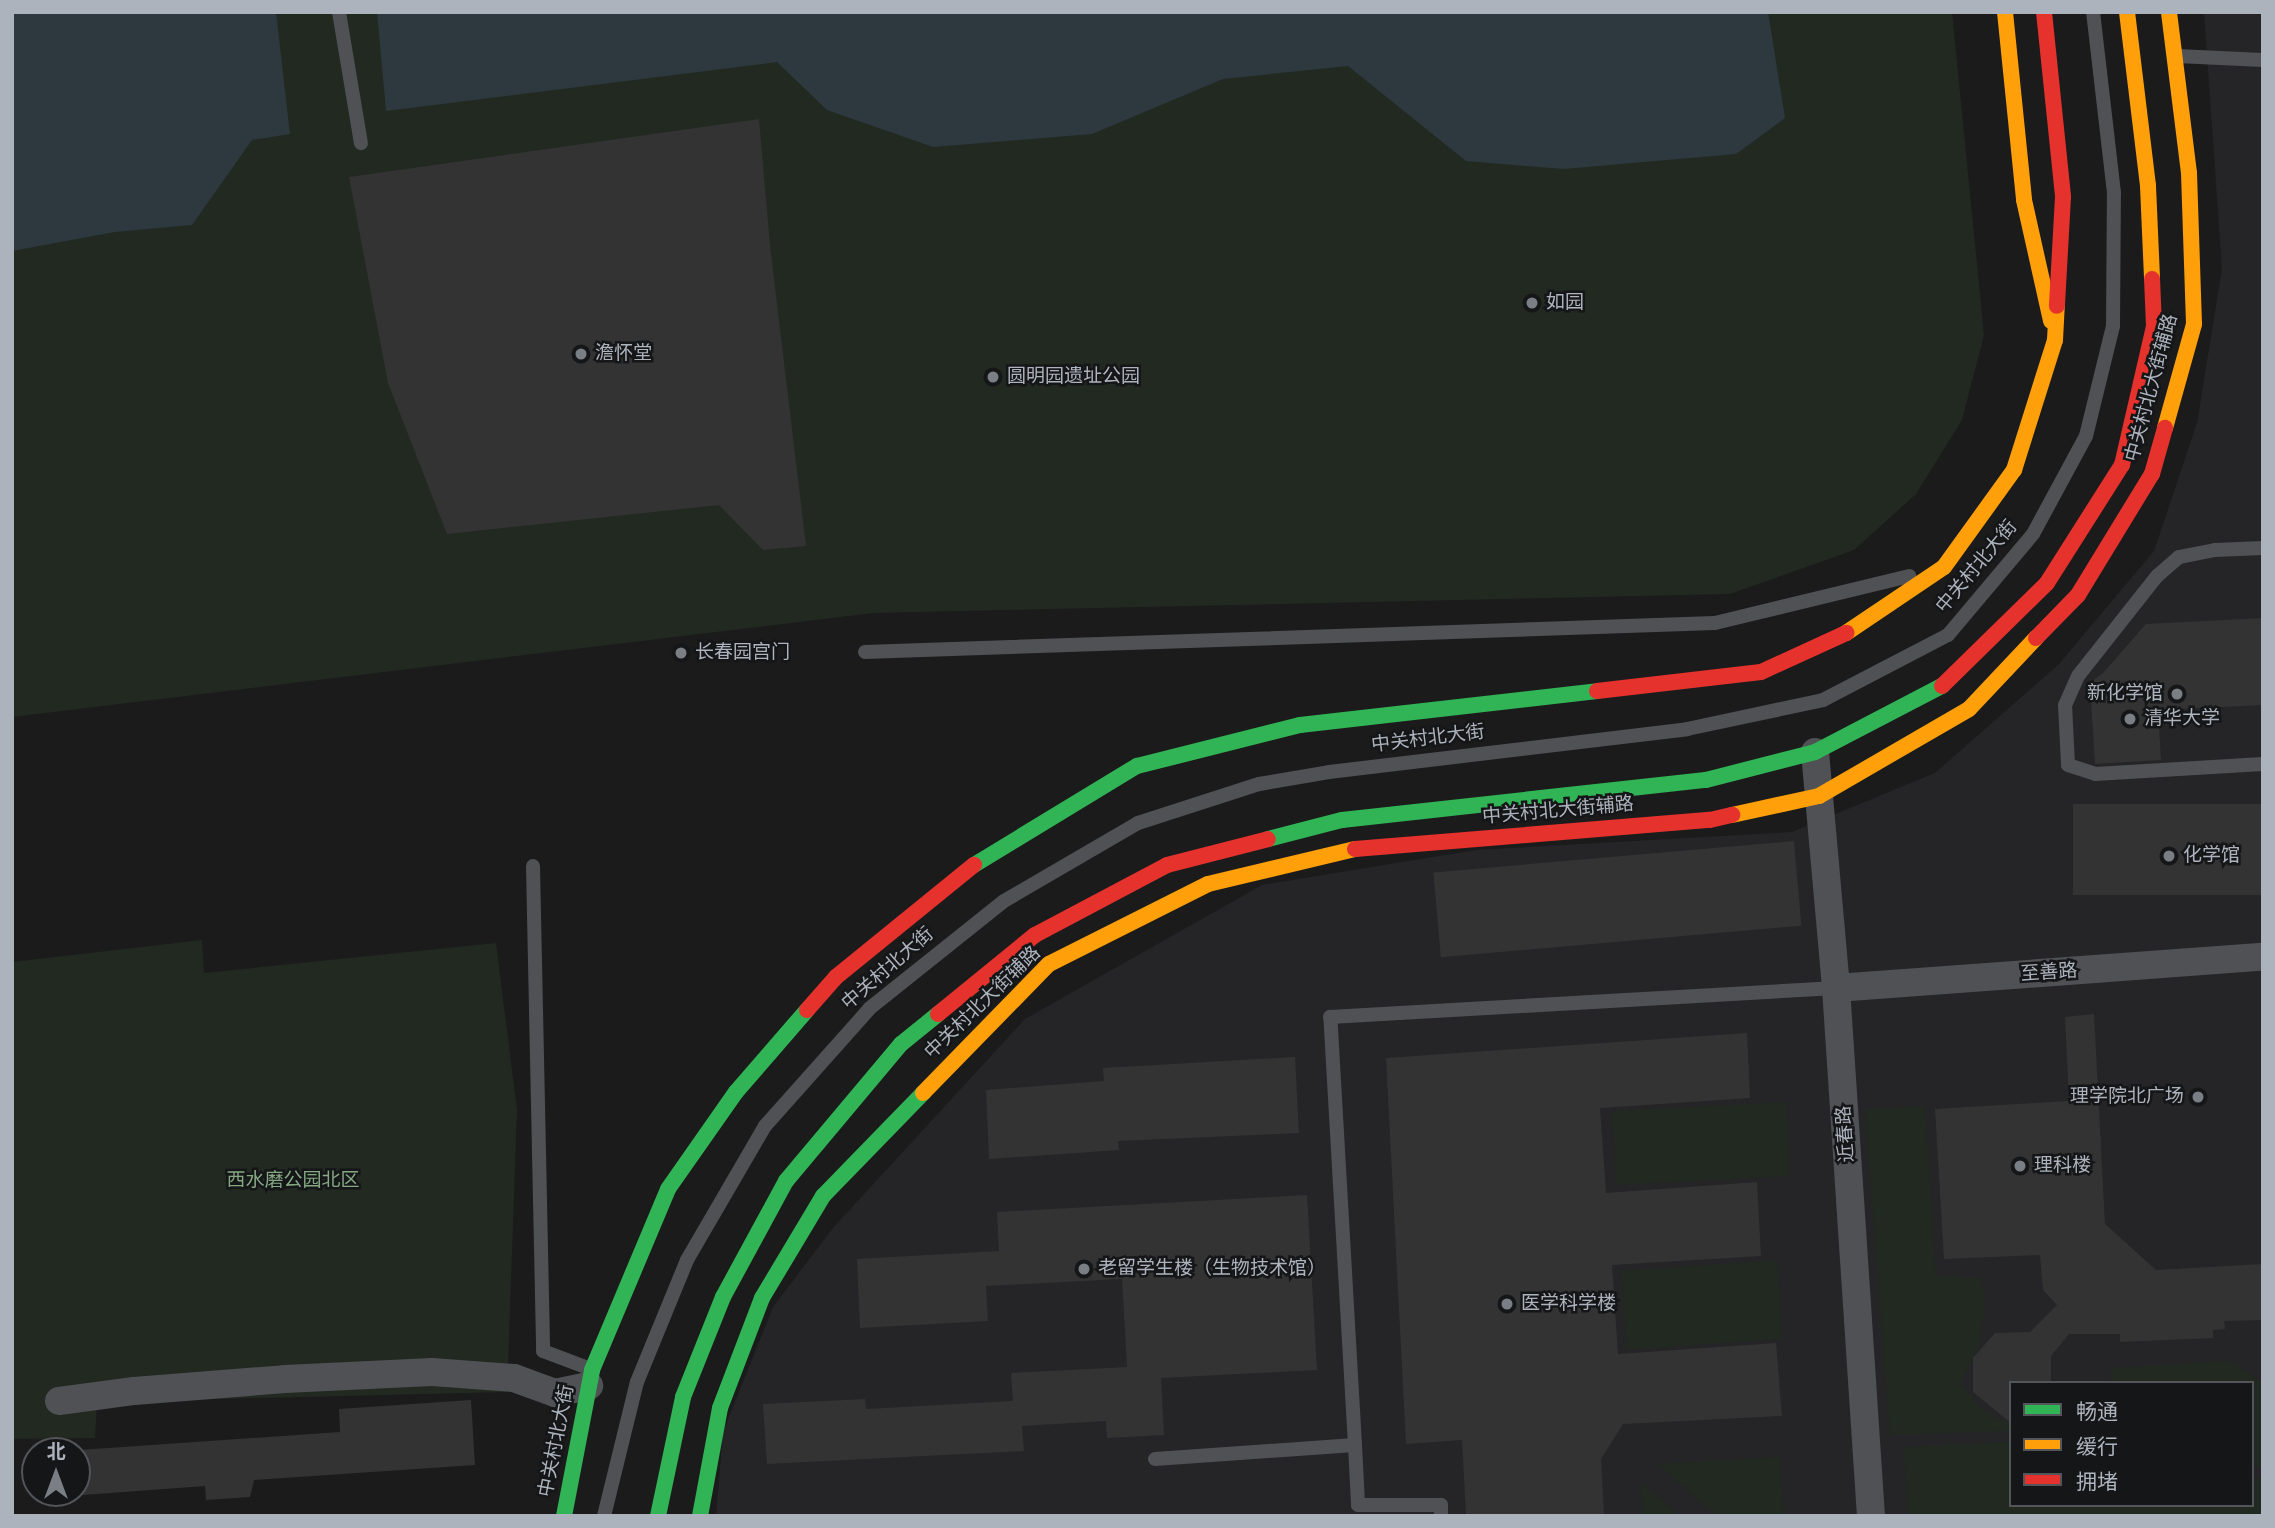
<!DOCTYPE html>
<meta charset="utf-8">
<style>
body{margin:0}
#map{position:relative;width:2275px;height:1528px;overflow:hidden;background:#1b1b1c;font-family:"Alegreya Sans","Noto Sans SC",sans-serif}
div>[style]{position:absolute}
.built>*{inset:0;background:#252528}
.green>*{inset:0;background:#212921;transform-origin:0 0}
.water>*{inset:0;background:#2d393f}
.building>*{inset:0;background:#333334;transform-origin:0 0}
.lane>*{height:14px;margin:-7px;padding:0 7px;transform-origin:7px;border-radius:7px;background:#4f5155}
.street>*{height:28px;margin:-14px;padding:0 14px;transform-origin:14px;border-radius:14px;background:#4f5155}
.fast>*{height:16px;margin:-8px;padding:0 8px;transform-origin:8px;border-radius:8px;background:#30b455}
.slow>*{height:16px;margin:-8px;padding:0 8px;transform-origin:8px;border-radius:8px;background:#ff9f0a}
.jam>*{height:16px;margin:-8px;padding:0 8px;transform-origin:8px;border-radius:8px;background:#e5322d}
.dots>*{width:19px;height:19px;translate:-50% -50%;box-sizing:border-box;border:4px solid #151618;border-radius:50%}
span{translate:-50% -50%;white-space:nowrap;text-align:center;line-height:1.15;-webkit-text-stroke:5px #151618;paint-order:stroke}
.poi-label{font-size:19px;color:#adb3bd}
.left{translate:0 -50%;text-align:left}
.right{translate:-100% -50%;text-align:right}
.street-label{font-size:19px;color:#adb3bd}
.park-label{font-size:19px;color:#85a883}
.frame{position:absolute;inset:0;border:14px solid #adb3bd;pointer-events:none}
.legend{position:absolute;left:2009px;top:1381px;width:245px;height:126px;box-sizing:border-box;background:#151618;border:2px solid #52555a;margin:0;padding:9px 12px;list-style:none;font-size:21px;color:#adb3bd}
.legend li{display:flex;align-items:center;gap:14px;height:35px}
.legend b{width:35px;border:2px solid #52555a}
.north{position:absolute;left:21px;top:1437px;width:70px;height:70px;box-sizing:border-box;background:#151618;border:2px solid #52555a;border-radius:50%;rotate:0deg;font-size:19px;font-weight:700;line-height:28px;text-align:center;color:#adb3bd}
.north::after{content:'';display:block;margin:auto;width:24px;height:32px;background:#7a7e85;clip-path:polygon(50% 0,100% 100%,50% 72%,0 100%)}
</style>
<div id="map">
<div class="built">
<div style="clip-path:polygon(evenodd,2204px 12px,2263px 12px,2263px 1516px,716px 1516px,723px 1432px,773px 1307px,833px 1228px,1025px 1019px,1262px 885px,1476px 850px,1792px 832px,1935px 773px,2059px 664px,2154px 551px,2197px 423px,2222px 269px,2204px 12px,2011px 1383px,2252px 1383px,2252px 1505px,2011px 1505px,2011px 1383px)"></div>
</div>
<div class="green">
<div style="clip-path:polygon(12px 12px,1952px 12px,1984px 335px,1962px 420px,1916px 494px,1854px 550px,1730px 594px,873px 613px,12px 717px)"></div>
<div style="clip-path:polygon(202px 940px,204px 973px,496px 943px,517px 1110px,507px 1392px,97px 1402px,95px 1438px,12px 1439px,12px 962px)"></div>
<div style="left:1786px;top:1102px;width:74px;height:174px;rotate:87deg"></div>
<div style="clip-path:polygon(1925px 1106px,1936px 1276px,1982px 1278px,1985px 1307px,1980px 1341px,1961px 1384px,1982px 1409px,2003px 1421px,2011px 1420px,2011px 1431px,1890px 1435px,1865px 1109px)"></div>
<div style="left:1777px;top:1260px;width:79px;height:156px;rotate:86deg"></div>
<div style="clip-path:polygon(2230px 1361px,2263px 1383px,2263px 1468px,2252px 1466px,2252px 1383px,2111px 1383px,2111px 1368px)"></div>
<div style="clip-path:polygon(2011px 1442px,2011px 1505px,2252px 1505px,2252px 1477px,2263px 1479px,2263px 1516px,1908px 1516px,1904px 1447px)"></div>
<div style="clip-path:polygon(1780px 1457px,1784px 1516px,1717px 1516px,1657px 1464px)"></div>
<div style="clip-path:polygon(1641px 1482px,1680px 1516px,1643px 1516px)"></div>
</div>
<div class="water">
<div style="clip-path:polygon(12px 12px,276px 12px,290px 134px,252px 140px,192px 225px,115px 232px,12px 251px)"></div>
<div style="clip-path:polygon(377px 12px,1768px 12px,1785px 118px,1736px 154px,1564px 169px,1466px 161px,1348px 66px,1223px 79px,1092px 134px,933px 147px,827px 110px,777px 62px,386px 111px)"></div>
</div>
<div class="building">
<div style="clip-path:polygon(759px 119px,770px 245px,806px 546px,763px 550px,719px 505px,447px 534px,388px 383px,349px 177px)"></div>
<div style="clip-path:polygon(2263px 618px,2263px 705px,2158px 710px,2161px 760px,2095px 764px,2090px 683px,2103px 673px,2146px 624px)"></div>
<div style="left:2263px;top:804px;width:91px;height:190px;rotate:90deg"></div>
<div style="left:1794px;top:841px;width:85px;height:362px;rotate:85deg"></div>
<div style="clip-path:polygon(2094px 1014px,2105px 1224px,2156px 1270px,2263px 1264px,2263px 1320px,2224px 1321px,2225px 1329px,2213px 1330px,2213px 1338px,2120px 1342px,2120px 1334px,2069px 1334px,2051px 1356px,2051px 1383px,2011px 1383px,2011px 1423px,1973px 1392px,1973px 1358px,1995px 1333px,2030px 1332px,2057px 1305px,2043px 1290px,2040px 1255px,1944px 1259px,1935px 1109px,2069px 1101px,2065px 1017px)"></div>
<div style="clip-path:polygon(1747px 1033px,1750px 1098px,1600px 1108px,1606px 1193px,1757px 1182px,1761px 1256px,1612px 1265px,1618px 1354px,1776px 1343px,1782px 1416px,1623px 1424px,1601px 1459px,1604px 1516px,1466px 1516px,1462px 1440px,1406px 1444px,1386px 1058px)"></div>
<div style="clip-path:polygon(1295px 1057px,1299px 1133px,1118px 1141px,1119px 1150px,989px 1159px,986px 1090px,1104px 1081px,1103px 1068px)"></div>
<div style="clip-path:polygon(1307px 1195px,1317px 1370px,1161px 1378px,1164px 1435px,1107px 1438px,1106px 1421px,1022px 1426px,1024px 1451px,767px 1464px,763px 1404px,865px 1399px,866px 1409px,1013px 1401px,1011px 1373px,1127px 1367px,1122px 1279px,986px 1286px,988px 1321px,860px 1328px,857px 1259px,999px 1251px,997px 1212px)"></div>
<div style="clip-path:polygon(471px 1400px,475px 1465px,254px 1480px,250px 1497px,206px 1500px,205px 1486px,56px 1497px,56px 1493px,77px 1493px,77px 1451px,65px 1451px,340px 1432px,339px 1409px)"></div>
</div>
<div class="lane">
<div style="left:339px;top:12px;width:133px;rotate:80.5deg"></div>
<div style="left:2177px;top:56px;width:86px;rotate:2.7deg"></div>
<div style="left:2263px;top:548px;width:48px;rotate:177.6deg"></div>
<div style="left:2215px;top:550px;width:37px;rotate:169deg"></div>
<div style="left:2179px;top:557px;width:29px;rotate:139deg"></div>
<div style="left:2157px;top:576px;width:127px;rotate:128.3deg"></div>
<div style="left:2078px;top:676px;width:32px;rotate:114deg"></div>
<div style="left:2065px;top:705px;width:60px;rotate:87.1deg"></div>
<div style="left:2068px;top:765px;width:28px;rotate:18deg"></div>
<div style="left:2095px;top:774px;width:168px;rotate:-3.4deg"></div>
<div style="left:865px;top:652px;width:850px;rotate:-1.95deg"></div>
<div style="left:1715px;top:623px;width:200px;rotate:-13.6deg"></div>
<div style="left:533px;top:866px;width:485px;rotate:88.8deg"></div>
<div style="left:543px;top:1351px;width:51px;rotate:20.6deg"></div>
<div style="left:1355px;top:1445px;width:60px;rotate:87.1deg"></div>
<div style="left:1358px;top:1505px;width:83px"></div>
<div style="left:1441px;top:1505px;width:11px;rotate:90deg"></div>
<div style="left:1155px;top:1459px;width:200px;rotate:-4deg"></div>
<div style="left:1355px;top:1445px;width:429px;rotate:-93.3deg"></div>
<div style="left:1330px;top:1017px;width:507px;rotate:-3.28deg"></div>
<div style="left:604px;top:1516px;width:138px;rotate:-76.2deg"></div>
<div style="left:637px;top:1382px;width:132px;rotate:-67.7deg"></div>
<div style="left:687px;top:1260px;width:155px;rotate:-59.8deg"></div>
<div style="left:765px;top:1126px;width:158px;rotate:-48.3deg"></div>
<div style="left:870px;top:1008px;width:171px;rotate:-38.6deg"></div>
<div style="left:1004px;top:901px;width:155px;rotate:-30.2deg"></div>
<div style="left:1138px;top:823px;width:127px;rotate:-17.9deg"></div>
<div style="left:1259px;top:784px;width:71px;rotate:-9.7deg"></div>
<div style="left:1329px;top:772px;width:361px;rotate:-6.8deg"></div>
<div style="left:1687px;top:729px;width:139px;rotate:-12deg"></div>
<div style="left:1823px;top:700px;width:141px;rotate:-27.5deg"></div>
<div style="left:1948px;top:635px;width:132px;rotate:-49.9deg"></div>
<div style="left:2033px;top:534px;width:111px;rotate:-61.6deg"></div>
<div style="left:2086px;top:436px;width:113px;rotate:-76.2deg"></div>
<div style="left:2113px;top:326px;width:133px;rotate:-89.6deg"></div>
<div style="left:2114px;top:193px;width:182px;rotate:-96.6deg"></div>
</div>
<div class="street">
<div style="left:1815px;top:752px;width:237px;rotate:84.9deg"></div>
<div style="left:1836px;top:988px;width:529px;rotate:86.21deg"></div>
<div style="left:1836px;top:988px;width:428px;rotate:-4.2deg"></div>
<div style="left:59px;top:1401px;width:76px;rotate:-7.6deg"></div>
<div style="left:134px;top:1391px;width:151px;rotate:-4.5deg"></div>
<div style="left:285px;top:1379px;width:147px;rotate:-2.7deg"></div>
<div style="left:432px;top:1372px;width:82px;rotate:4.2deg"></div>
<div style="left:514px;top:1378px;width:44px;rotate:20.1deg"></div>
<div style="left:555px;top:1393px;width:35px;rotate:-12deg"></div>
</div>
<div class="fast">
<div style="left:1268px;top:839px;width:76px;rotate:-14.4deg"></div>
<div style="left:1342px;top:820px;width:366px;rotate:-6.3deg"></div>
<div style="left:1706px;top:780px;width:113px;rotate:-14.4deg"></div>
<div style="left:1815px;top:752px;width:143px;rotate:-27.5deg"></div>
<div style="left:974px;top:865px;width:191px;rotate:-31.3deg"></div>
<div style="left:1137px;top:766px;width:168px;rotate:-14.1deg"></div>
<div style="left:1300px;top:725px;width:299px;rotate:-6.5deg"></div>
<div style="left:564px;top:1516px;width:149px;rotate:-79.1deg"></div>
<div style="left:592px;top:1370px;width:196px;rotate:-67.2deg"></div>
<div style="left:668px;top:1189px;width:118px;rotate:-55deg"></div>
<div style="left:736px;top:1092px;width:108px;rotate:-49.1deg"></div>
<div style="left:658px;top:1516px;width:122px;rotate:-78.1deg"></div>
<div style="left:683px;top:1397px;width:108px;rotate:-68.2deg"></div>
<div style="left:723px;top:1297px;width:132px;rotate:-61.5deg"></div>
<div style="left:786px;top:1181px;width:179px;rotate:-50deg"></div>
<div style="left:901px;top:1044px;width:48px;rotate:-39deg"></div>
<div style="left:700px;top:1516px;width:110px;rotate:-79.5deg"></div>
<div style="left:720px;top:1408px;width:118px;rotate:-69.1deg"></div>
<div style="left:762px;top:1298px;width:119px;rotate:-59.1deg"></div>
<div style="left:823px;top:1196px;width:144px;rotate:-45.8deg"></div>
</div>
<div class="slow">
<div style="left:2005px;top:12px;width:189px;rotate:84.2deg"></div>
<div style="left:2024px;top:200px;width:124px;rotate:77.4deg"></div>
<div style="left:2127px;top:12px;width:175px;rotate:83.1deg"></div>
<div style="left:2148px;top:186px;width:93px;rotate:87.5deg"></div>
<div style="left:2165px;top:428px;width:108px;rotate:-74.4deg"></div>
<div style="left:2194px;top:324px;width:151px;rotate:-91.9deg"></div>
<div style="left:2189px;top:173px;width:162px;rotate:-97.1deg"></div>
<div style="left:1846px;top:633px;width:118px;rotate:-34deg"></div>
<div style="left:1944px;top:567px;width:120px;rotate:-54.2deg"></div>
<div style="left:2014px;top:470px;width:136px;rotate:-72.5deg"></div>
<div style="left:2055px;top:340px;width:34px;rotate:-87deg"></div>
<div style="left:1732px;top:815px;width:89px;rotate:-12.3deg"></div>
<div style="left:1819px;top:796px;width:173px;rotate:-30.1deg"></div>
<div style="left:1969px;top:709px;width:98px;rotate:-46.7deg"></div>
<div style="left:923px;top:1093px;width:180px;rotate:-45.7deg"></div>
<div style="left:1049px;top:964px;width:178px;rotate:-26.7deg"></div>
<div style="left:1208px;top:884px;width:151px;rotate:-13.4deg"></div>
</div>
<div class="jam">
<div style="left:2044px;top:12px;width:186px;rotate:84.1deg"></div>
<div style="left:2063px;top:197px;width:109px;rotate:93.2deg"></div>
<div style="left:2036px;top:638px;width:60px;rotate:-45.7deg"></div>
<div style="left:2078px;top:595px;width:142px;rotate:-58.6deg"></div>
<div style="left:2152px;top:474px;width:48px;rotate:-74.2deg"></div>
<div style="left:1942px;top:686px;width:147px;rotate:-44.4deg"></div>
<div style="left:2047px;top:583px;width:140px;rotate:-57.6deg"></div>
<div style="left:2122px;top:465px;width:143px;rotate:-77deg"></div>
<div style="left:2154px;top:326px;width:47px;rotate:-92.4deg"></div>
<div style="left:1597px;top:691px;width:165px;rotate:-6.6deg"></div>
<div style="left:1761px;top:672px;width:94px;rotate:-24.6deg"></div>
<div style="left:1355px;top:849px;width:356px;rotate:-4.7deg"></div>
<div style="left:1710px;top:820px;width:23px;rotate:-13deg"></div>
<div style="left:807px;top:1010px;width:44px;rotate:-48.7deg"></div>
<div style="left:836px;top:977px;width:178px;rotate:-39.1deg"></div>
<div style="left:938px;top:1014px;width:125px;rotate:-39.2deg"></div>
<div style="left:1035px;top:935px;width:149px;rotate:-27.9deg"></div>
<div style="left:1167px;top:865px;width:104px;rotate:-14.4deg"></div>
</div>
<div class="dots">
<div style="left:1532px;top:303px;background:#7a7e85"></div>
<div style="left:581px;top:354px;background:#7a7e85"></div>
<div style="left:993px;top:377px;background:#7a7e85"></div>
<div style="left:681px;top:653px;background:#7a7e85"></div>
<div style="left:2177px;top:694px;background:#7a7e85"></div>
<div style="left:2130px;top:719px;background:#7a7e85"></div>
<div style="left:2169px;top:856px;background:#7a7e85"></div>
<div style="left:2198px;top:1097px;background:#7a7e85"></div>
<div style="left:2020px;top:1166px;background:#7a7e85"></div>
<div style="left:1084px;top:1269px;background:#7a7e85"></div>
<div style="left:1507px;top:1304px;background:#7a7e85"></div>
</div>
<div class="poi-label">
<span class="left" style="left:1546px;top:303px">如园</span>
<span class="left" style="left:595px;top:354px">澹怀堂</span>
<span class="left" style="left:1007px;top:377px">圆明园遗址公园</span>
<span class="left" style="left:695px;top:653px">长春园宫门</span>
<span class="right" style="left:2163px;top:694px">新化学馆</span>
<span class="left" style="left:2144px;top:719px">清华大学</span>
<span class="left" style="left:2183px;top:856px">化学馆</span>
<span class="right" style="left:2184px;top:1097px">理学院北广场</span>
<span class="left" style="left:2034px;top:1166px">理科楼</span>
<span class="left" style="left:1098px;top:1269px">老留学生楼（生物技术馆）</span>
<span class="left" style="left:1521px;top:1304px">医学科学楼</span>
</div>
<div class="street-label">
<span style="left:2152px;top:388px;rotate:-75deg">中关村北大街辅路</span>
<span style="left:1977px;top:567px;rotate:-50deg">中关村北大街</span>
<span style="left:1428px;top:739px;rotate:-7deg">中关村北大街</span>
<span style="left:1558px;top:811px;rotate:-5deg">中关村北大街辅路</span>
<span style="left:888px;top:969px;rotate:-41deg">中关村北大街</span>
<span style="left:2049px;top:973px;rotate:-4deg">至善路</span>
<span style="left:983px;top:1003px;rotate:-44deg">中关村北大街辅路</span>
<span style="left:1846px;top:1134px;rotate:-94deg">近春路</span>
<span style="left:557px;top:1441px;rotate:-79deg">中关村北大街</span>
</div>
<div class="park-label">
<span style="left:293px;top:1181px">西水磨公园北区</span>
</div>
<div class="frame"></div>
<ul class="legend">
<li><b style="height:9px;background:#30b455"></b>畅通</li>
<li><b style="height:9px;background:#ff9f0a"></b>缓行</li>
<li><b style="height:9px;background:#e5322d"></b>拥堵</li>
</ul>
<div class="north">北</div>
</div>
